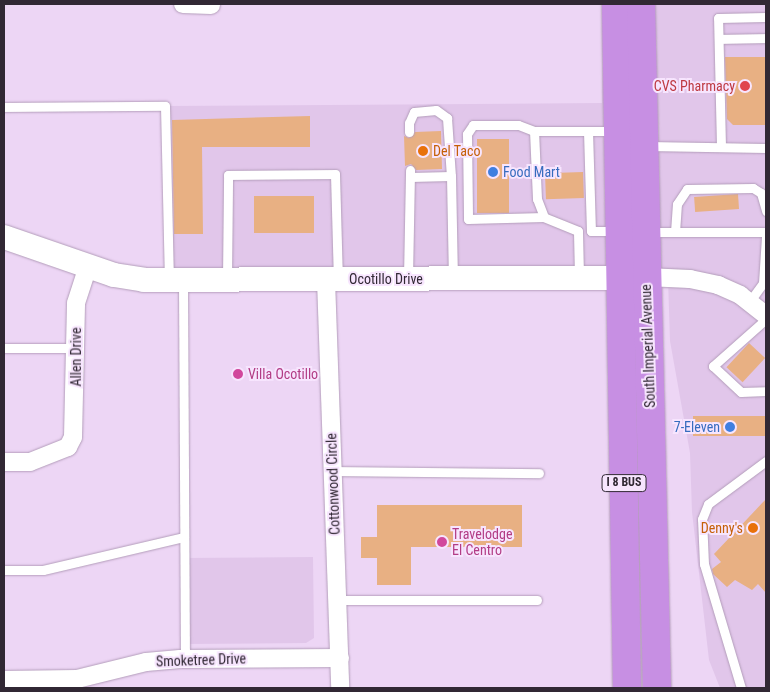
<!DOCTYPE html>
<style>
body{margin:0}
#map{position:relative;width:770px;height:692px;overflow:hidden;background:#edd6f5;font-family:"Roboto Condensed",sans-serif}
div>[style]{position:absolute}
.built>*{inset:0;background:#e1c6ea}
.building>*{inset:0;background:#e8b083;transform-origin:0 0}
.roads{filter:drop-shadow(0 0 1px #b39dba) drop-shadow(0 0 1px #b39dba)}
.lane>*{height:9px;margin:-4.5px;padding:0 4.5px;transform-origin:4.5px;border-radius:4.5px;background:#fff}
.street>*{height:18px;margin:-9px;padding:0 9px;transform-origin:9px;border-radius:9px;background:#fff}
.secondary>*{height:24px;margin:-12px;padding:0 12px;transform-origin:12px;border-radius:12px;background:#fff}
.highway>*{height:28px;margin:-14px;padding:0 14px;transform-origin:14px;border-radius:14px;background:#c78fe3}
.dots>*{width:14px;height:14px;translate:-50% -50%;box-sizing:border-box;border:2px solid #f7e5fe;border-radius:50%}
span{translate:-50% -50%;white-space:nowrap;text-align:center;line-height:1.15;-webkit-text-stroke:4px #f7e5fe;paint-order:stroke}
.shield-label span{padding:1px 4px;background:#f7e5fe;border:1px solid;border-radius:4px;-webkit-text-stroke-width:0}
.shield-label{font-size:12px;color:#312834;font-weight:700}
.health-label{font-size:14px;color:#be3a42}
.right{translate:-100% -50%;text-align:right}
.food-label{font-size:14px;color:#c56008}
.left{translate:0 -50%;text-align:left}
.shop-label{font-size:14px;color:#366cbe}
.street-label{font-size:14px;color:#312834}
.hotel-label{font-size:14px;color:#b23c85}
.frame{position:absolute;inset:0;border:5px solid #312834;pointer-events:none}
</style>
<div id="map">
<div class="built">
<div style="clip-path:polygon(602px 4px,766px 4px,766px 688px,720px 688px,709px 660px,692px 512px,690px 453px,670px 341px,668px 279px,169px 281px,165px 106px,602px 103px)"></div>
<div style="clip-path:polygon(313px 557px,314px 638px,306px 643px,184px 644px,184px 558px)"></div>
</div>
<div class="building">
<div style="clip-path:polygon(725px 57px,766px 57px,766px 125px,733px 125px,727px 119px)"></div>
<div style="clip-path:polygon(310px 116px,310px 147px,202px 147px,203px 234px,174px 234px,172px 120px)"></div>
<div style="clip-path:polygon(441px 131px,442px 169px,416px 170px,411px 164px,405px 166px,404px 136px,409px 138px,415px 132px)"></div>
<div style="left:477px;top:139px;width:32px;height:74px"></div>
<div style="left:583px;top:172px;width:26px;height:38px;rotate:88deg"></div>
<div style="left:738px;top:194px;width:15px;height:44px;rotate:86deg"></div>
<div style="left:254px;top:196px;width:60px;height:37px"></div>
<div style="left:749px;top:343px;width:22px;height:33px;rotate:43deg"></div>
<div style="left:766px;top:416px;width:20px;height:73px;rotate:90deg"></div>
<div style="clip-path:polygon(766px 499px,766px 593px,758px 584px,752px 590px,735px 580px,727px 587px,713px 574px,712px 569px,721px 562px,714px 554px)"></div>
<div style="clip-path:polygon(377px 505px,522px 505px,522px 547px,411px 547px,411px 585px,377px 585px,377px 558px,361px 558px,361px 537px,377px 537px)"></div>
</div>
<div class="roads">
<div class="lane">
<div style="left:719px;top:39px;width:47px;rotate:-1.2deg"></div>
<div style="left:4px;top:107px;width:161px;rotate:-0.4deg"></div>
<div style="left:165px;top:106px;width:172px;rotate:88.7deg"></div>
<div style="left:534px;top:131px;width:17px;rotate:-159deg"></div>
<div style="left:518px;top:125px;width:45px;rotate:180deg"></div>
<div style="left:473px;top:125px;width:11px;rotate:124deg"></div>
<div style="left:467px;top:134px;width:85px;rotate:89.3deg"></div>
<div style="left:468px;top:219px;width:76px;rotate:-1.5deg"></div>
<div style="left:588px;top:131px;width:100px;rotate:88.3deg"></div>
<div style="left:591px;top:231px;width:27px"></div>
<div style="left:409px;top:132px;width:9px;rotate:-90deg"></div>
<div style="left:409px;top:123px;width:12px;rotate:-66deg"></div>
<div style="left:414px;top:112px;width:22px;rotate:-5deg"></div>
<div style="left:436px;top:110px;width:14px;rotate:36deg"></div>
<div style="left:447px;top:118px;width:58px;rotate:86.1deg"></div>
<div style="left:647px;top:146px;width:119px;rotate:1deg"></div>
<div style="left:721px;top:147px;width:129px;rotate:-91.3deg"></div>
<div style="left:718px;top:18px;width:48px;rotate:-1.2deg"></div>
<div style="left:410px;top:177px;width:41px;rotate:-1.4deg"></div>
<div style="left:451px;top:176px;width:100px;rotate:88.9deg"></div>
<div style="left:648px;top:232px;width:118px"></div>
<div style="left:675px;top:232px;width:28px;rotate:-86deg"></div>
<div style="left:677px;top:204px;width:18px;rotate:-56deg"></div>
<div style="left:687px;top:189px;width:66px;rotate:-0.9deg"></div>
<div style="left:753px;top:188px;width:9px;rotate:32deg"></div>
<div style="left:761px;top:193px;width:19px;rotate:74deg"></div>
<div style="left:579px;top:276px;width:45px;rotate:-91.3deg"></div>
<div style="left:578px;top:231px;width:37px;rotate:-158deg"></div>
<div style="left:544px;top:217px;width:19px;rotate:-111deg"></div>
<div style="left:537px;top:199px;width:68px;rotate:-92.5deg"></div>
<div style="left:534px;top:131px;width:81px"></div>
<div style="left:408px;top:277px;width:107px;rotate:-88.9deg"></div>
<div style="left:227px;top:279px;width:104px;rotate:-89.4deg"></div>
<div style="left:228px;top:175px;width:107px;rotate:-0.5deg"></div>
<div style="left:335px;top:174px;width:105px;rotate:88.4deg"></div>
<div style="left:183px;top:282px;width:377px;rotate:89.7deg"></div>
<div style="left:750px;top:301px;width:22px;rotate:-54deg"></div>
<div style="left:763px;top:283px;width:46px;rotate:-86.3deg"></div>
<div style="left:766px;top:319px;width:71px;rotate:138.4deg"></div>
<div style="left:713px;top:366px;width:38px;rotate:43deg"></div>
<div style="left:741px;top:392px;width:25px;rotate:-2deg"></div>
<div style="left:4px;top:348px;width:72px"></div>
<div style="left:333px;top:471px;width:206px;rotate:0.6deg"></div>
<div style="left:4px;top:570px;width:39px"></div>
<div style="left:43px;top:570px;width:145px;rotate:-13.2deg"></div>
<div style="left:337px;top:600px;width:200px"></div>
<div style="left:741px;top:688px;width:129px;rotate:-106.6deg"></div>
<div style="left:704px;top:564px;width:45px;rotate:-92.5deg"></div>
<div style="left:702px;top:519px;width:16px;rotate:-68deg"></div>
<div style="left:708px;top:504px;width:72px;rotate:-36.6deg"></div>
</div>
<div class="street">
<div style="left:183px;top:4px;width:28px;rotate:2deg"></div>
<div style="left:646px;top:277px;width:44px;rotate:2.6deg"></div>
<div style="left:690px;top:279px;width:29px;rotate:12deg"></div>
<div style="left:718px;top:285px;width:24px;rotate:24deg"></div>
<div style="left:740px;top:295px;width:33px;rotate:38deg"></div>
<div style="left:326px;top:280px;width:408px;rotate:88deg"></div>
<div style="left:4px;top:462px;width:26px"></div>
<div style="left:30px;top:462px;width:41px;rotate:-21.5deg"></div>
<div style="left:68px;top:447px;width:11px;rotate:-63deg"></div>
<div style="left:73px;top:437px;width:134px;rotate:-88.7deg"></div>
<div style="left:76px;top:303px;width:38px;rotate:-72deg"></div>
<div style="left:4px;top:680px;width:73px;rotate:-0.8deg"></div>
<div style="left:77px;top:679px;width:71px;rotate:-13.8deg"></div>
<div style="left:146px;top:662px;width:34px;rotate:-5deg"></div>
<div style="left:180px;top:659px;width:160px;rotate:-0.4deg"></div>
</div>
<div class="secondary">
<div style="left:4px;top:237px;width:116px;rotate:19.1deg"></div>
<div style="left:114px;top:275px;width:30px;rotate:9deg"></div>
<div style="left:144px;top:280px;width:496px;rotate:-0.3deg"></div>
</div>
<div class="highway">
<div style="left:616px;top:4px;width:684px;rotate:89.08deg"></div>
<div style="left:641px;top:4px;width:684px;rotate:88.66deg"></div>
</div>
</div>
<div class="dots">
<div style="left:745px;top:86px;background:#e0444e"></div>
<div style="left:423px;top:151px;background:#e8710a"></div>
<div style="left:493px;top:172px;background:#3f7fe0"></div>
<div style="left:238px;top:374px;background:#d1479c"></div>
<div style="left:730px;top:427px;background:#3f7fe0"></div>
<div style="left:753px;top:528px;background:#e8710a"></div>
<div style="left:442px;top:542px;background:#d1479c"></div>
</div>
<div class="shield-label">
<span style="left:624px;top:483px">I 8 BUS</span>
</div>
<div class="health-label">
<span class="right" style="left:735px;top:86px">CVS Pharmacy</span>
</div>
<div class="food-label">
<span class="left" style="left:433px;top:151px">Del Taco</span>
<span class="right" style="left:743px;top:528px">Denny's</span>
</div>
<div class="shop-label">
<span class="left" style="left:503px;top:172px">Food Mart</span>
<span class="right" style="left:720px;top:427px">7-Eleven</span>
</div>
<div class="street-label">
<span style="left:386px;top:279px">Ocotillo Drive</span>
<span style="left:648px;top:346px;rotate:-92deg">South Imperial Avenue</span>
<span style="left:76px;top:357px;rotate:-90deg">Allen Drive</span>
<span style="left:333px;top:484px;rotate:-92deg">Cottonwood Circle</span>
<span style="left:201px;top:660px;rotate:-2deg">Smoketree Drive</span>
</div>
<div class="hotel-label">
<span class="left" style="left:248px;top:374px">Villa Ocotillo</span>
<span class="left" style="left:452px;top:542px">Travelodge<br>El Centro</span>
</div>
<div class="frame"></div>
</div>
